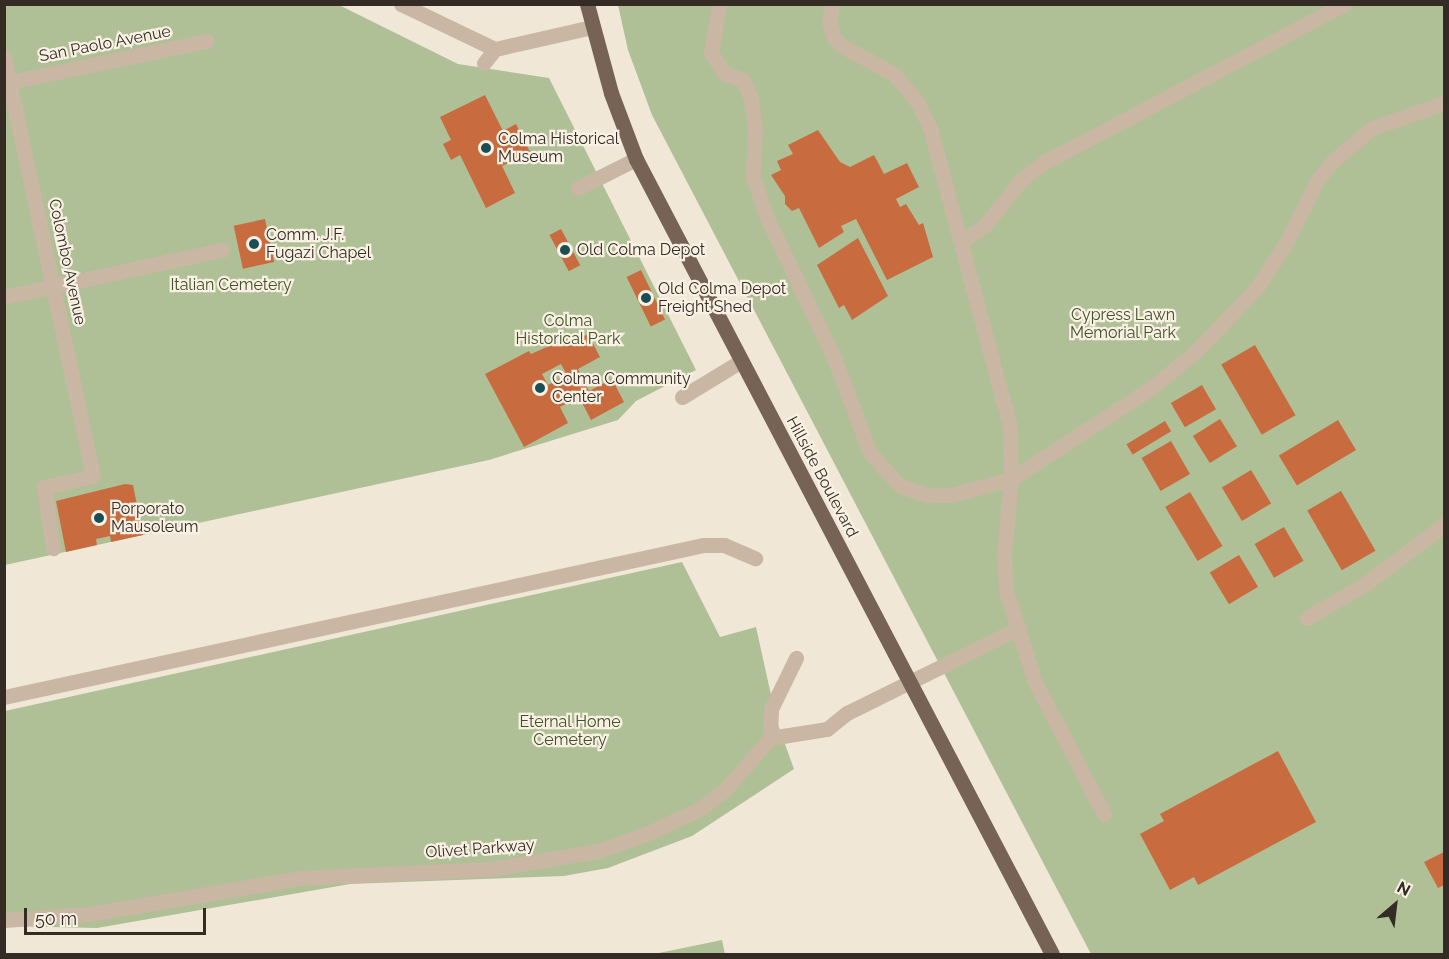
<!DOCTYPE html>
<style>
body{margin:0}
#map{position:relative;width:1449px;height:959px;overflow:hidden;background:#f1e7d7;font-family:Raleway,sans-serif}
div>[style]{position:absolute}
.green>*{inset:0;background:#afc097}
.building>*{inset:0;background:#c86b3e;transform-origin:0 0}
.minor>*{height:15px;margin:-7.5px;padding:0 7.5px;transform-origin:7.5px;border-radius:7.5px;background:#c9b7a3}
.major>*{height:15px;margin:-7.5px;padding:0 7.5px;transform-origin:7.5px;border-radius:7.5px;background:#766356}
.dots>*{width:16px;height:16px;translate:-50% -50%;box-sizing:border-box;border:3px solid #f9f1e3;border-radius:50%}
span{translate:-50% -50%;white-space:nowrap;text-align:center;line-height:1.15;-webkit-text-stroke:4.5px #f9f1e3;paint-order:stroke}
.street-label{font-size:16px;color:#342b25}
.poi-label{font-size:16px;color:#342b25}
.left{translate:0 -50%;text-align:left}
.park-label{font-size:16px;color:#405229}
.frame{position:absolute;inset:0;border:6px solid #342b25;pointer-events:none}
.north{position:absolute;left:1365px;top:875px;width:60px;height:60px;-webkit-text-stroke:4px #f9f1e3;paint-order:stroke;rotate:28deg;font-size:16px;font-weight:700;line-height:24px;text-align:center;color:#342b25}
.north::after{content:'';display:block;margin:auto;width:21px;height:27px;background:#342b25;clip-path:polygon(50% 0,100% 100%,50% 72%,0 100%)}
.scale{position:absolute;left:24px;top:908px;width:182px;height:27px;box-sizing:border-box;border:3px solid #342b25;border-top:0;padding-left:8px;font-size:18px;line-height:21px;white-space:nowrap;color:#342b25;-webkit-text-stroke:4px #f9f1e3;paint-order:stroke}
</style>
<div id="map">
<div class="green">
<div style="clip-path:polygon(4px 5px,339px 5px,458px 64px,549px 78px,696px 370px,636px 401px,618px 420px,489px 460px,5px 565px)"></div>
<div style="clip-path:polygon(618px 5px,1444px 5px,1444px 954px,1091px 954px,652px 115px,628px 50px)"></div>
<div style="clip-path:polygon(682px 562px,720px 637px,756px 627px,777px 722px,794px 769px,692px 836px,608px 868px,564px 876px,350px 884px,97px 928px,5px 926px,5px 711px)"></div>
<div style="clip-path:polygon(722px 940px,725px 954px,654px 954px)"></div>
</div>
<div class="building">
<div style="clip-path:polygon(485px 95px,503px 131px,516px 124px,530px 152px,502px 166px,515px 193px,486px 208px,460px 155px,451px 160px,443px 144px,451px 140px,440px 117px)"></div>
<div style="clip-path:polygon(818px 130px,840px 162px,850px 167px,874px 155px,884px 174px,907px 163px,919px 187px,896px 199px,900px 207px,906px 204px,919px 225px,923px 223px,933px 257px,887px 280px,856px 219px,841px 226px,844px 232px,819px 248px,799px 208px,792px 211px,785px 204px,785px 196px,771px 175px,781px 170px,777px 161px,793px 154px,788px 145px)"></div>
<div style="left:265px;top:219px;width:44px;height:32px;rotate:78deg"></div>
<div style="left:561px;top:229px;width:41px;height:13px;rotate:62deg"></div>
<div style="clip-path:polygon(858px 238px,888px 296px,852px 320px,844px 305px,839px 308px,817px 265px)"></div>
<div style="left:641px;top:270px;width:55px;height:16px;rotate:64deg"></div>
<div style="clip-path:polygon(evenodd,588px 334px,600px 357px,578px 369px,589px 391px,612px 379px,624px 402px,591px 420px,579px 397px,560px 407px,568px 423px,524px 447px,485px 374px,529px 351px,531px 354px,574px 335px,576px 340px,588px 334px,561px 364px,567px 375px,548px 385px,542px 374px,561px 364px)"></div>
<div style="left:1255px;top:345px;width:81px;height:39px;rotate:60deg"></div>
<div style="left:1202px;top:385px;width:28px;height:36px;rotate:60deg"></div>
<div style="left:1220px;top:419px;width:32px;height:32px;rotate:58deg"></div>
<div style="left:1338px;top:420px;width:35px;height:69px;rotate:59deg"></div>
<div style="left:1165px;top:421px;width:12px;height:45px;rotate:59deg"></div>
<div style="left:1171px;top:441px;width:38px;height:34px;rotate:60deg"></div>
<div style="left:1251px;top:470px;width:39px;height:34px;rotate:59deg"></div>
<div style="clip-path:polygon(125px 484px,133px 485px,143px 535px,111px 542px,110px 536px,96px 539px,97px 545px,66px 552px,56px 501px)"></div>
<div style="left:1341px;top:491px;width:69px;height:39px;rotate:60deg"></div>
<div style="left:1190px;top:492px;width:63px;height:29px;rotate:59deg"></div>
<div style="left:1284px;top:527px;width:39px;height:34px;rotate:60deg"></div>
<div style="left:1239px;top:555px;width:37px;height:34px;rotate:59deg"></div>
<div style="clip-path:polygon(1278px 751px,1316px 822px,1198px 885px,1194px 877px,1170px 890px,1140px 834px,1164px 821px,1160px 814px)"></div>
<div style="clip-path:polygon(1444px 852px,1444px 885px,1438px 888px,1424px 862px)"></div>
</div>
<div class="minor">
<div style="left:401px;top:4px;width:104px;rotate:25.6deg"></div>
<div style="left:495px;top:49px;width:99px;rotate:-12.8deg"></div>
<div style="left:719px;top:4px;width:50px;rotate:99.3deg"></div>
<div style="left:711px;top:53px;width:25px;rotate:56deg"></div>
<div style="left:725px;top:74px;width:19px;rotate:18deg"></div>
<div style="left:743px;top:80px;width:17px;rotate:65deg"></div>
<div style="left:750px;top:95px;width:31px;rotate:81deg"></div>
<div style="left:755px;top:126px;width:51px;rotate:92.2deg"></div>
<div style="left:753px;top:177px;width:43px;rotate:71.1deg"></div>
<div style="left:767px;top:218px;width:157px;rotate:64.4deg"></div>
<div style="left:835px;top:360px;width:99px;rotate:69.4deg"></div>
<div style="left:870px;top:453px;width:43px;rotate:47.8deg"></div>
<div style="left:899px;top:485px;width:30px;rotate:20deg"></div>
<div style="left:927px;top:495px;width:24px"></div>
<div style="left:951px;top:495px;width:62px;rotate:-14.9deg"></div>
<div style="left:1011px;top:479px;width:167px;rotate:-33deg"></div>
<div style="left:1151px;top:388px;width:55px;rotate:-39.1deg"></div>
<div style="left:1194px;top:353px;width:89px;rotate:-45.9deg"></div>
<div style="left:1256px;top:289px;width:55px;rotate:-56.9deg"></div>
<div style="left:1286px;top:243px;width:72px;rotate:-63.4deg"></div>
<div style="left:1318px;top:179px;width:25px;rotate:-50deg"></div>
<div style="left:1334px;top:160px;width:50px;rotate:-40.1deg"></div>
<div style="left:1372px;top:128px;width:76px;rotate:-19.1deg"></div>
<div style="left:832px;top:4px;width:17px;rotate:100deg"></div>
<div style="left:829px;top:21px;width:16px;rotate:75deg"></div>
<div style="left:833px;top:36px;width:13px;rotate:48deg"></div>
<div style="left:842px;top:46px;width:59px;rotate:28.3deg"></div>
<div style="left:894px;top:74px;width:38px;rotate:50deg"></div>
<div style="left:918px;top:103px;width:28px;rotate:64deg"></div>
<div style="left:930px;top:128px;width:309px;rotate:75deg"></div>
<div style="left:1010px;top:426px;width:53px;rotate:88.9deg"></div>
<div style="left:1011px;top:479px;width:75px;rotate:95.3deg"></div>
<div style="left:1004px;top:554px;width:37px;rotate:87deg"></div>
<div style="left:1006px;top:591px;width:96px;rotate:72.3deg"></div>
<div style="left:1035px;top:682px;width:149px;rotate:62.4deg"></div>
<div style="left:4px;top:57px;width:428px;rotate:78deg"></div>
<div style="left:93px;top:476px;width:50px;rotate:167.3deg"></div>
<div style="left:44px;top:487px;width:62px;rotate:81.6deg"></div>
<div style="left:484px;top:63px;width:18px;rotate:-52deg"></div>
<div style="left:10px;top:82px;width:201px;rotate:-11.8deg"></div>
<div style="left:578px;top:188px;width:65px;rotate:-26.6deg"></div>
<div style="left:961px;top:242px;width:29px;rotate:-35deg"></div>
<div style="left:985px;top:225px;width:59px;rotate:-51.2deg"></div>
<div style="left:1022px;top:179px;width:26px;rotate:-37deg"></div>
<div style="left:1043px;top:163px;width:341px;rotate:-27.8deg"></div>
<div style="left:4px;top:297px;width:223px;rotate:-12.2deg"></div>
<div style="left:682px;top:397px;width:69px;rotate:-31.4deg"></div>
<div style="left:1307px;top:618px;width:67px;rotate:-30.4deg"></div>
<div style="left:1365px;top:584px;width:99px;rotate:-36.8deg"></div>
<div style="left:4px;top:697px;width:715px;rotate:-12.27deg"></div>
<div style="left:703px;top:545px;width:21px"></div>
<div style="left:724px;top:545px;width:34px;rotate:23deg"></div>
<div style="left:770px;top:738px;width:29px;rotate:-88deg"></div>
<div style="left:771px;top:709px;width:57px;rotate:-63.9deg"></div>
<div style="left:4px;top:920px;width:86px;rotate:-4deg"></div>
<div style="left:90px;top:914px;width:213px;rotate:-9.7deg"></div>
<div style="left:300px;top:878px;width:190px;rotate:-2.7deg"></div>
<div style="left:490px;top:869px;width:109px;rotate:-9.5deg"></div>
<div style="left:598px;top:851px;width:56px;rotate:-19.7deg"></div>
<div style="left:651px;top:832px;width:55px;rotate:-25.6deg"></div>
<div style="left:701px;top:808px;width:30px;rotate:-37deg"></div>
<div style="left:725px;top:790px;width:69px;rotate:-49.1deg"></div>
<div style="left:770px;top:738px;width:58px;rotate:-9deg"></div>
<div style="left:827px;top:729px;width:26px;rotate:-39deg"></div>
<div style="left:847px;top:713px;width:192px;rotate:-26.3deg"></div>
</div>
<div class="major">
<div style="left:587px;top:4px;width:92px;rotate:74.9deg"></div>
<div style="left:611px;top:93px;width:71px;rotate:69.3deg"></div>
<div style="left:636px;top:159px;width:897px;rotate:62.38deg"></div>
</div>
<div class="dots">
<div style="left:486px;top:148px;background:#1b4d55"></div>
<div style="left:254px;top:244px;background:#1b4d55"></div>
<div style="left:565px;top:250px;background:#1b4d55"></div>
<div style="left:646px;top:298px;background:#1b4d55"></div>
<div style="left:540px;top:388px;background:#1b4d55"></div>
<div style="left:99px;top:518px;background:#1b4d55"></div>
</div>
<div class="street-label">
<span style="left:105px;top:44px;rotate:-11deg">San Paolo Avenue</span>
<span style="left:67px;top:262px;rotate:78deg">Colombo Avenue</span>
<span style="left:822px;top:477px;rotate:62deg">Hillside Boulevard</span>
<span style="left:480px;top:849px;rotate:-4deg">Olivet Parkway</span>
</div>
<div class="poi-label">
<span class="left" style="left:498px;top:148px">Colma Historical<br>Museum</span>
<span class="left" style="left:266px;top:244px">Comm. J.F.<br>Fugazi Chapel</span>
<span class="left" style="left:577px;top:250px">Old Colma Depot</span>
<span class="left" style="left:658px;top:298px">Old Colma Depot<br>Freight Shed</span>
<span class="left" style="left:552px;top:388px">Colma Community<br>Center</span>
<span class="left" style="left:111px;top:518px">Porporato<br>Mausoleum</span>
</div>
<div class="park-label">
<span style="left:231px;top:285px">Italian Cemetery</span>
<span style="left:1123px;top:324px">Cypress Lawn<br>Memorial Park</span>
<span style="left:568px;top:330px">Colma<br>Historical Park</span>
<span style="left:570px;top:731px">Eternal Home<br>Cemetery</span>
</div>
<div class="frame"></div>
<div class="north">N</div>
<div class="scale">50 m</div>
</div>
